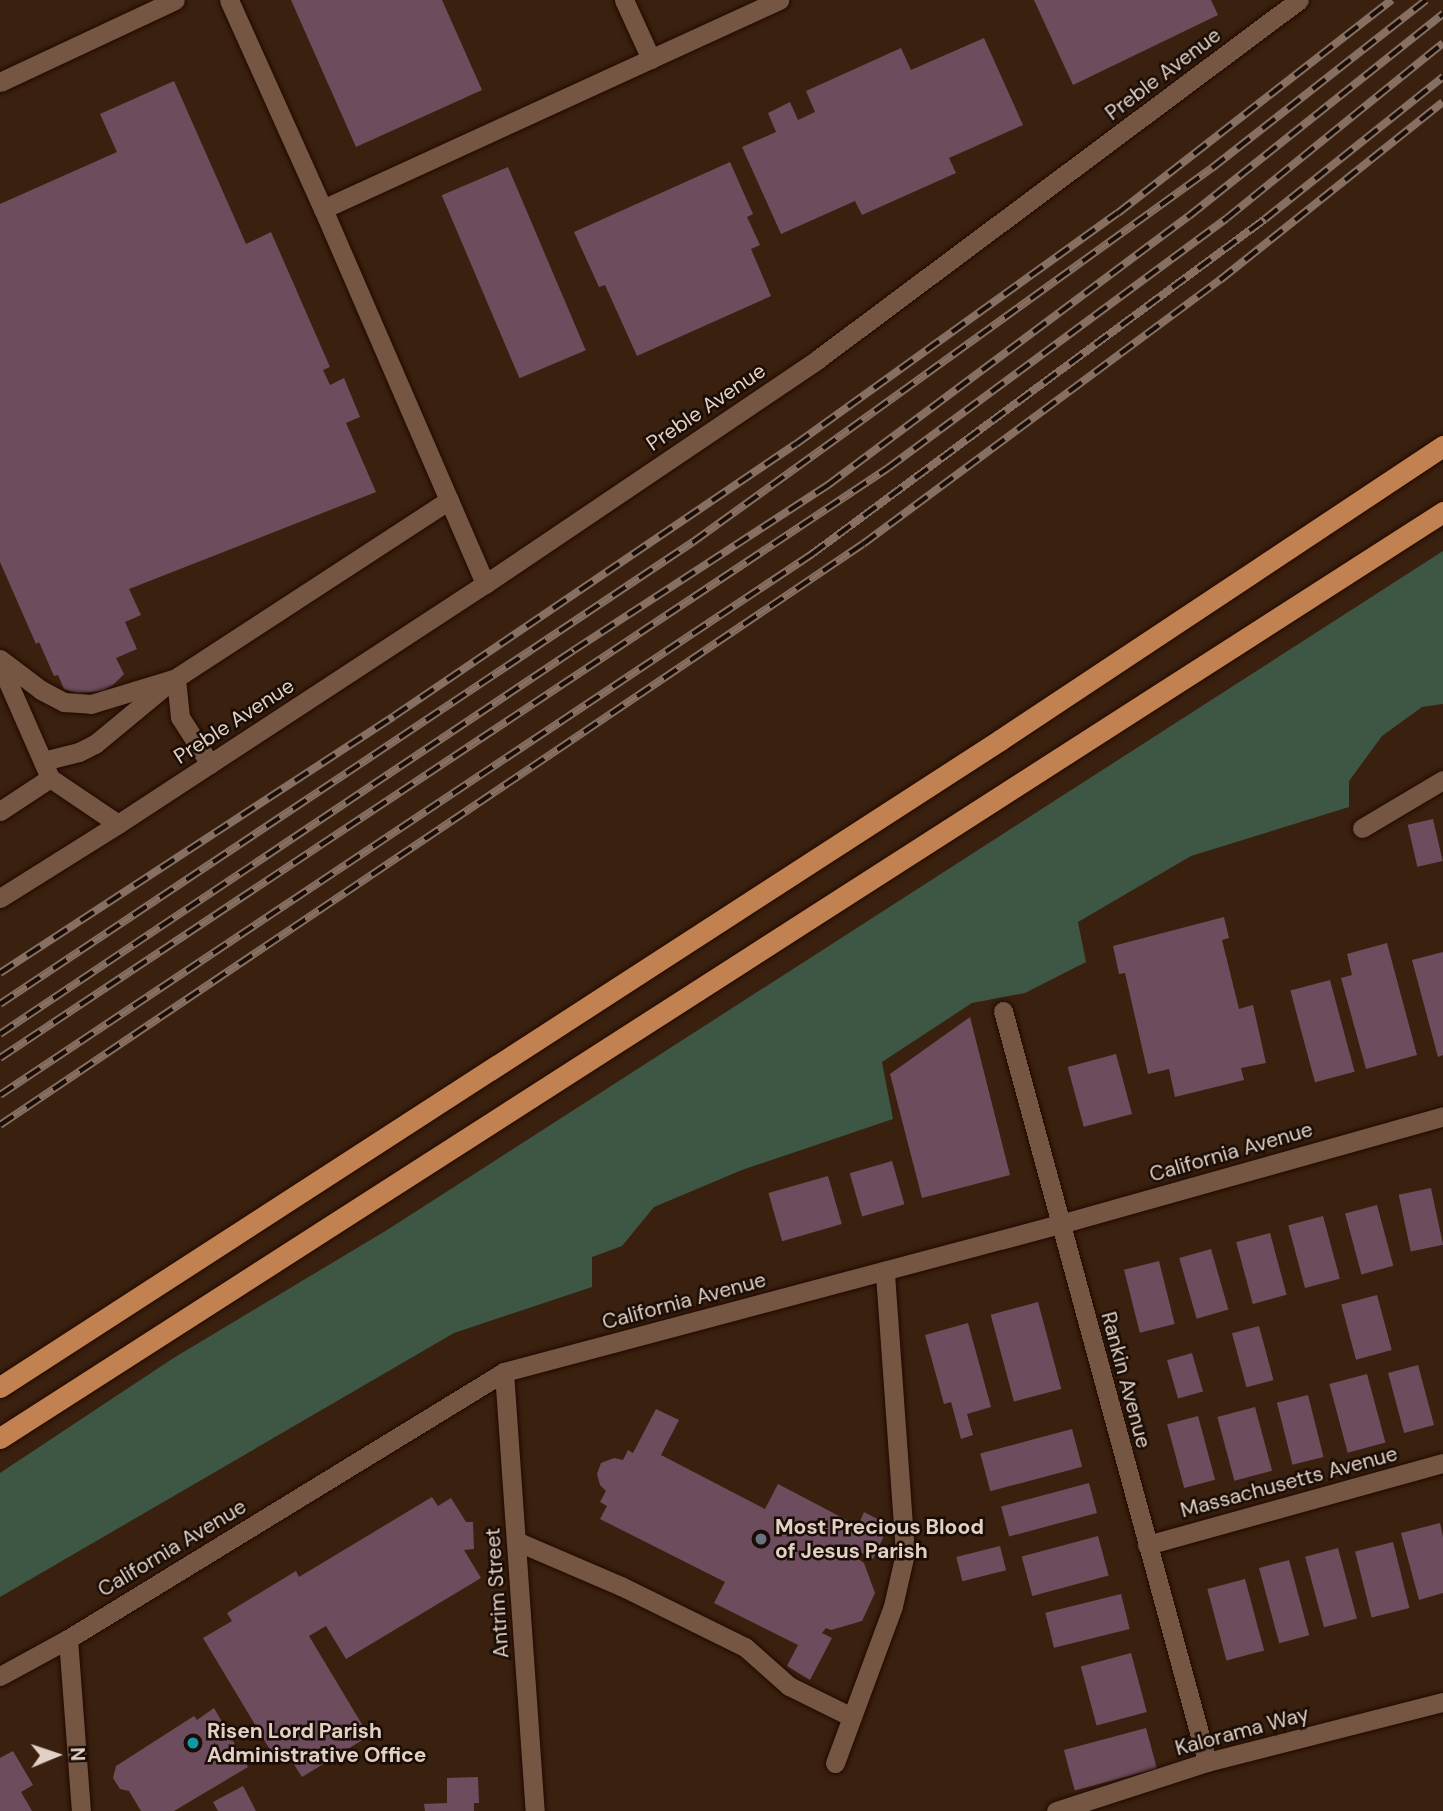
<!DOCTYPE html>
<style>
body{margin:0}
#map{position:relative;width:1443px;height:1811px;overflow:hidden;background:#3a200e;font-family:"DM Sans",sans-serif}
div>[style]{position:absolute}
.green>*{inset:0;background:#3d5744}
.building>*{inset:0;background:#6d4d5d;transform-origin:0 0}
.roads{filter:drop-shadow(0 0 2px #200900) drop-shadow(0 0 2px #200900)}
.service>*{height:19px;margin:-9.5px;padding:0 9.5px;transform-origin:9.5px;border-radius:9.5px;background:#745643}
.minor>*{height:19px;margin:-9.5px;padding:0 9.5px;transform-origin:9.5px;border-radius:9.5px;background:#745643}
.tertiary>*{height:19px;margin:-9.5px;padding:0 9.5px;transform-origin:9.5px;border-radius:9.5px;background:#745643}
.motorway>*{height:21px;margin:-10.5px;padding:0 10.5px;transform-origin:10.5px;border-radius:10.5px;background:#c18150}
.rail>*{height:8px;margin-top:-4px;transform-origin:0;background:repeating-linear-gradient(90deg,#190d06 0 16px,#877062 0 32px);box-sizing:border-box;border-block:2px solid #877062}
.dots>*{width:19px;height:19px;translate:-50% -50%;box-sizing:border-box;border:4px solid #190d06;border-radius:50%}
span{translate:-50% -50%;white-space:nowrap;text-align:center;line-height:1.15;-webkit-text-stroke:5px #190d06;paint-order:stroke}
.street-label{font-size:21px;color:#e2d0c5}
.poi-label{font-size:21px;color:#e2d0c5;font-weight:700}
.left{translate:0 -50%;text-align:left}
.north{position:absolute;left:21px;top:1720px;width:70px;height:70px;-webkit-text-stroke:5px #190d06;paint-order:stroke;rotate:88deg;font-size:19px;font-weight:700;line-height:28px;text-align:center;color:#e2d0c5}
.north::after{content:'';display:block;margin:auto;width:24px;height:32px;background:#e2d0c5;clip-path:polygon(50% 0,100% 100%,50% 72%,0 100%)}
</style>
<div id="map">
<div class="green">
<div style="clip-path:polygon(1443px 551px,1443px 704px,1422px 707px,1382px 736px,1349px 781px,1349px 807px,1191px 856px,1078px 922px,1086px 962px,1025px 993px,972px 1003px,882px 1062px,893px 1119px,742px 1170px,654px 1207px,622px 1246px,592px 1257px,592px 1287px,454px 1333px,0 1597px,0 1473px,172px 1359px,387px 1230px)"></div>
</div>
<div class="building">
<div style="clip-path:polygon(291px 0,442px 0,482px 90px,356px 147px)"></div>
<div style="clip-path:polygon(1034px 0,1211px 0,1218px 15px,1073px 85px)"></div>
<div style="clip-path:polygon(984px 38px,1023px 125px,949px 158px,956px 173px,862px 215px,855px 201px,781px 234px,742px 147px,776px 132px,768px 113px,790px 102px,798px 120px,815px 112px,806px 91px,901px 48px,911px 70px)"></div>
<div style="clip-path:polygon(174px 81px,246px 244px,271px 232px,330px 367px,323px 370px,330px 385px,344px 378px,360px 417px,346px 423px,376px 492px,129px 589px,141px 615px,125px 622px,137px 649px,116px 658px,124px 674px,114px 684px,103px 691px,77px 693px,64px 689px,58px 675px,54px 676px,39px 642px,36px 644px,0 562px,0 204px,117px 152px,100px 114px)"></div>
<div style="clip-path:polygon(730px 162px,753px 214px,747px 217px,760px 245px,751px 249px,771px 296px,637px 356px,605px 285px,599px 287px,574px 232px)"></div>
<div style="left:508px;top:167px;width:199px;height:72px;rotate:67deg"></div>
<div style="left:1433px;top:819px;width:43px;height:26px;rotate:77deg"></div>
<div style="clip-path:polygon(1224px 917px,1229px 938px,1222px 940px,1239px 1009px,1253px 1005px,1266px 1063px,1241px 1068px,1244px 1080px,1175px 1097px,1169px 1069px,1148px 1074px,1125px 973px,1119px 974px,1113px 946px)"></div>
<div style="clip-path:polygon(1387px 943px,1417px 1055px,1366px 1069px,1341px 978px,1352px 975px,1347px 954px)"></div>
<div style="clip-path:polygon(1443px 952px,1443px 1055px,1438px 1057px,1412px 960px)"></div>
<div style="left:1330px;top:980px;width:95px;height:41px;rotate:75deg"></div>
<div style="clip-path:polygon(970px 1017px,1010px 1175px,922px 1198px,890px 1074px)"></div>
<div style="left:1116px;top:1054px;width:62px;height:50px;rotate:75deg"></div>
<div style="left:892px;top:1161px;width:45px;height:44px;rotate:74deg"></div>
<div style="left:828px;top:1176px;width:50px;height:62px;rotate:74deg"></div>
<div style="left:1431px;top:1188px;width:58px;height:33px;rotate:78deg"></div>
<div style="left:1377px;top:1205px;width:63px;height:33px;rotate:75deg"></div>
<div style="left:1323px;top:1216px;width:65px;height:36px;rotate:75deg"></div>
<div style="left:1270px;top:1233px;width:64px;height:35px;rotate:75deg"></div>
<div style="left:1211px;top:1249px;width:63px;height:33px;rotate:74deg"></div>
<div style="left:1159px;top:1261px;width:65px;height:36px;rotate:76deg"></div>
<div style="left:1377px;top:1295px;width:57px;height:37px;rotate:75deg"></div>
<div style="left:1038px;top:1302px;width:90px;height:49px;rotate:75deg"></div>
<div style="clip-path:polygon(968px 1323px,991px 1407px,967px 1414px,973px 1435px,961px 1439px,951px 1402px,944px 1404px,925px 1335px)"></div>
<div style="left:1259px;top:1326px;width:56px;height:28px;rotate:75deg"></div>
<div style="left:1192px;top:1353px;width:40px;height:26px;rotate:74deg"></div>
<div style="left:1418px;top:1365px;width:62px;height:31px;rotate:75deg"></div>
<div style="left:1367px;top:1374px;width:71px;height:39px;rotate:75deg"></div>
<div style="left:1308px;top:1395px;width:64px;height:32px;rotate:76deg"></div>
<div style="left:1255px;top:1407px;width:66px;height:39px;rotate:75deg"></div>
<div style="clip-path:polygon(656px 1409px,679px 1420px,661px 1455px,765px 1509px,778px 1484px,858px 1526px,864px 1512px,889px 1525px,873px 1559px,858px 1551px,855px 1557px,864px 1563px,875px 1593px,862px 1621px,831px 1630px,826px 1628px,822px 1633px,832px 1638px,810px 1680px,787px 1666px,798px 1645px,714px 1603px,725px 1582px,600px 1519px,607px 1506px,600px 1502px,606px 1491px,600px 1485px,597px 1474px,601px 1463px,614px 1458px,623px 1460px,628px 1450px,633px 1453px)"></div>
<div style="left:1198px;top:1416px;width:66px;height:32px;rotate:75deg"></div>
<div style="left:1072px;top:1429px;width:39px;height:95px;rotate:75deg"></div>
<div style="left:1089px;top:1483px;width:31px;height:91px;rotate:75deg"></div>
<div style="clip-path:polygon(432px 1497px,438px 1506px,451px 1498px,466px 1522px,473px 1522px,474px 1549px,464px 1550px,481px 1578px,346px 1659px,326px 1626px,309px 1636px,369px 1736px,302px 1777px,286px 1752px,275px 1758px,203px 1638px,232px 1621px,227px 1613px,296px 1571px,299px 1577px)"></div>
<div style="clip-path:polygon(1440px 1523px,1443px 1537px,1443px 1593px,1419px 1600px,1401px 1533px)"></div>
<div style="left:1098px;top:1536px;width:41px;height:79px;rotate:75deg"></div>
<div style="left:1393px;top:1542px;width:68px;height:39px;rotate:76deg"></div>
<div style="left:1000px;top:1546px;width:25px;height:45px;rotate:76deg"></div>
<div style="left:1338px;top:1548px;width:73px;height:34px;rotate:75deg"></div>
<div style="left:1289px;top:1560px;width:78px;height:31px;rotate:75deg"></div>
<div style="left:1245px;top:1579px;width:74px;height:39px;rotate:75deg"></div>
<div style="left:1121px;top:1594px;width:36px;height:78px;rotate:76deg"></div>
<div style="left:1131px;top:1653px;width:61px;height:52px;rotate:75deg"></div>
<div style="clip-path:polygon(214px 1708px,248px 1767px,174px 1811px,141px 1811px,129px 1791px,120px 1789px,113px 1778px,116px 1766px,194px 1716px,197px 1720px)"></div>
<div style="left:1146px;top:1728px;width:42px;height:85px;rotate:75deg"></div>
<div style="clip-path:polygon(13px 1751px,33px 1785px,21px 1792px,32px 1811px,0 1811px,0 1758px)"></div>
<div style="clip-path:polygon(478px 1777px,479px 1803px,474px 1803px,474px 1811px,425px 1811px,424px 1804px,447px 1803px,447px 1778px)"></div>
<div style="clip-path:polygon(243px 1786px,256px 1811px,218px 1811px,213px 1802px)"></div>
</div>
<div class="roads">
<div class="service">
<div style="left:229px;top:0;width:229px;rotate:65.8deg"></div>
<div style="left:323px;top:209px;width:408px;rotate:66.6deg"></div>
<div style="left:485px;top:584px;width:402px;rotate:-34deg"></div>
<div style="left:818px;top:359px;width:600px;rotate:-36.74deg"></div>
<div style="left:624px;top:0;width:65px;rotate:65.4deg"></div>
<div style="left:0;top:82px;width:193px;rotate:-25.1deg"></div>
<div style="left:323px;top:209px;width:502px;rotate:-24.62deg"></div>
<div style="left:0;top:659px;width:51px;rotate:37.1deg"></div>
<div style="left:41px;top:690px;width:26px;rotate:28deg"></div>
<div style="left:64px;top:702px;width:27px;rotate:4deg"></div>
<div style="left:91px;top:704px;width:89px;rotate:-17deg"></div>
<div style="left:43px;top:761px;width:37px;rotate:-14deg"></div>
<div style="left:79px;top:752px;width:18px;rotate:-27deg"></div>
<div style="left:95px;top:744px;width:89px;rotate:-39.6deg"></div>
<div style="left:210px;top:764px;width:56px;rotate:-122.6deg"></div>
<div style="left:180px;top:717px;width:39px;rotate:-96deg"></div>
<div style="left:176px;top:678px;width:326px;rotate:-33.1deg"></div>
<div style="left:0;top:811px;width:60px;rotate:-33.4deg"></div>
<div style="left:1362px;top:828px;width:94px;rotate:-30.7deg"></div>
<div style="left:0;top:898px;width:139px;rotate:-32.1deg"></div>
<div style="left:516px;top:1541px;width:114px;rotate:23.2deg"></div>
<div style="left:621px;top:1586px;width:138px;rotate:26.2deg"></div>
<div style="left:745px;top:1647px;width:59px;rotate:41.6deg"></div>
<div style="left:789px;top:1686px;width:70px;rotate:26.2deg"></div>
<div style="left:835px;top:1763px;width:167px;rotate:-69.7deg"></div>
<div style="left:893px;top:1606px;width:54px;rotate:-77.2deg"></div>
<div style="left:905px;top:1553px;width:283px;rotate:-94.1deg"></div>
<div style="left:1056px;top:1811px;width:159px;rotate:-18deg"></div>
<div style="left:1207px;top:1762px;width:244px;rotate:-14.3deg"></div>
</div>
<div class="minor">
<div style="left:0;top:664px;width:124px;rotate:66.3deg"></div>
<div style="left:50px;top:778px;width:82px;rotate:34.1deg"></div>
<div style="left:118px;top:824px;width:439px;rotate:-33.2deg"></div>
<div style="left:1003px;top:1011px;width:778px;rotate:74.8deg"></div>
<div style="left:504px;top:1372px;width:440px;rotate:86deg"></div>
<div style="left:1147px;top:1545px;width:307px;rotate:-15.5deg"></div>
<div style="left:68px;top:1639px;width:172px;rotate:85.7deg"></div>
</div>
<div class="tertiary">
<div style="left:0;top:1676px;width:77px;rotate:-28.6deg"></div>
<div style="left:68px;top:1639px;width:511px;rotate:-31.48deg"></div>
<div style="left:504px;top:1372px;width:575px;rotate:-14.91deg"></div>
<div style="left:1060px;top:1224px;width:398px;rotate:-15.7deg"></div>
</div>
<div class="motorway">
<div style="left:0;top:1387px;width:1191px;rotate:-32.9deg"></div>
<div style="left:1000px;top:740px;width:532px;rotate:-33.57deg"></div>
<div style="left:0;top:1438px;width:1715px;rotate:-32.69deg"></div>
</div>
</div>
<div class="rail">
<div style="left:0;top:973px;width:470px;rotate:-33.1deg"></div>
<div style="left:394px;top:716px;width:485px;rotate:-34.1deg"></div>
<div style="left:796px;top:444px;width:396px;rotate:-35.7deg"></div>
<div style="left:1118px;top:213px;width:347px;rotate:-37.9deg"></div>
<div style="left:0;top:1004px;width:833px;rotate:-33.69deg"></div>
<div style="left:693px;top:542px;width:640px;rotate:-35.78deg"></div>
<div style="left:1212px;top:168px;width:272px;rotate:-38.1deg"></div>
<div style="left:0;top:1034px;width:691px;rotate:-33.78deg"></div>
<div style="left:574px;top:650px;width:303px;rotate:-33deg"></div>
<div style="left:828px;top:485px;width:450px;rotate:-36.7deg"></div>
<div style="left:1189px;top:216px;width:325px;rotate:-38.5deg"></div>
<div style="left:0;top:1058px;width:1066px;rotate:-33.6deg"></div>
<div style="left:888px;top:468px;width:421px;rotate:-36.4deg"></div>
<div style="left:1227px;top:218px;width:278px;rotate:-39deg"></div>
<div style="left:0;top:1095px;width:976px;rotate:-33.67deg"></div>
<div style="left:812px;top:554px;width:563px;rotate:-36.48deg"></div>
<div style="left:1265px;top:219px;width:228px;rotate:-38.6deg"></div>
<div style="left:0;top:1125px;width:1040px;rotate:-33.95deg"></div>
<div style="left:863px;top:544px;width:444px;rotate:-36.5deg"></div>
<div style="left:1220px;top:280px;width:285px;rotate:-38.6deg"></div>
</div>
<div class="dots">
<div style="left:761px;top:1539px;background:#6b7280"></div>
<div style="left:193px;top:1743px;background:#0f9aa8"></div>
</div>
<div class="street-label">
<span style="left:1163px;top:74px;rotate:-37deg">Preble Avenue</span>
<span style="left:706px;top:407px;rotate:-34deg">Preble Avenue</span>
<span style="left:234px;top:721px;rotate:-33deg">Preble Avenue</span>
<span style="left:1231px;top:1152px;rotate:-16deg">California Avenue</span>
<span style="left:684px;top:1301px;rotate:-15deg">California Avenue</span>
<span style="left:1126px;top:1380px;rotate:75deg">Rankin Avenue</span>
<span style="left:1289px;top:1482px;rotate:-15deg">Massachusetts Avenue</span>
<span style="left:172px;top:1548px;rotate:-31deg">California Avenue</span>
<span style="left:497px;top:1593px;rotate:-94deg">Antrim Street</span>
<span style="left:1242px;top:1731px;rotate:-15deg">Kalorama Way</span>
</div>
<div class="poi-label">
<span class="left" style="left:775px;top:1539px">Most Precious Blood<br>of Jesus Parish</span>
<span class="left" style="left:207px;top:1743px">Risen Lord Parish<br>Administrative Office</span>
</div>
<div class="north">N</div>
</div>
